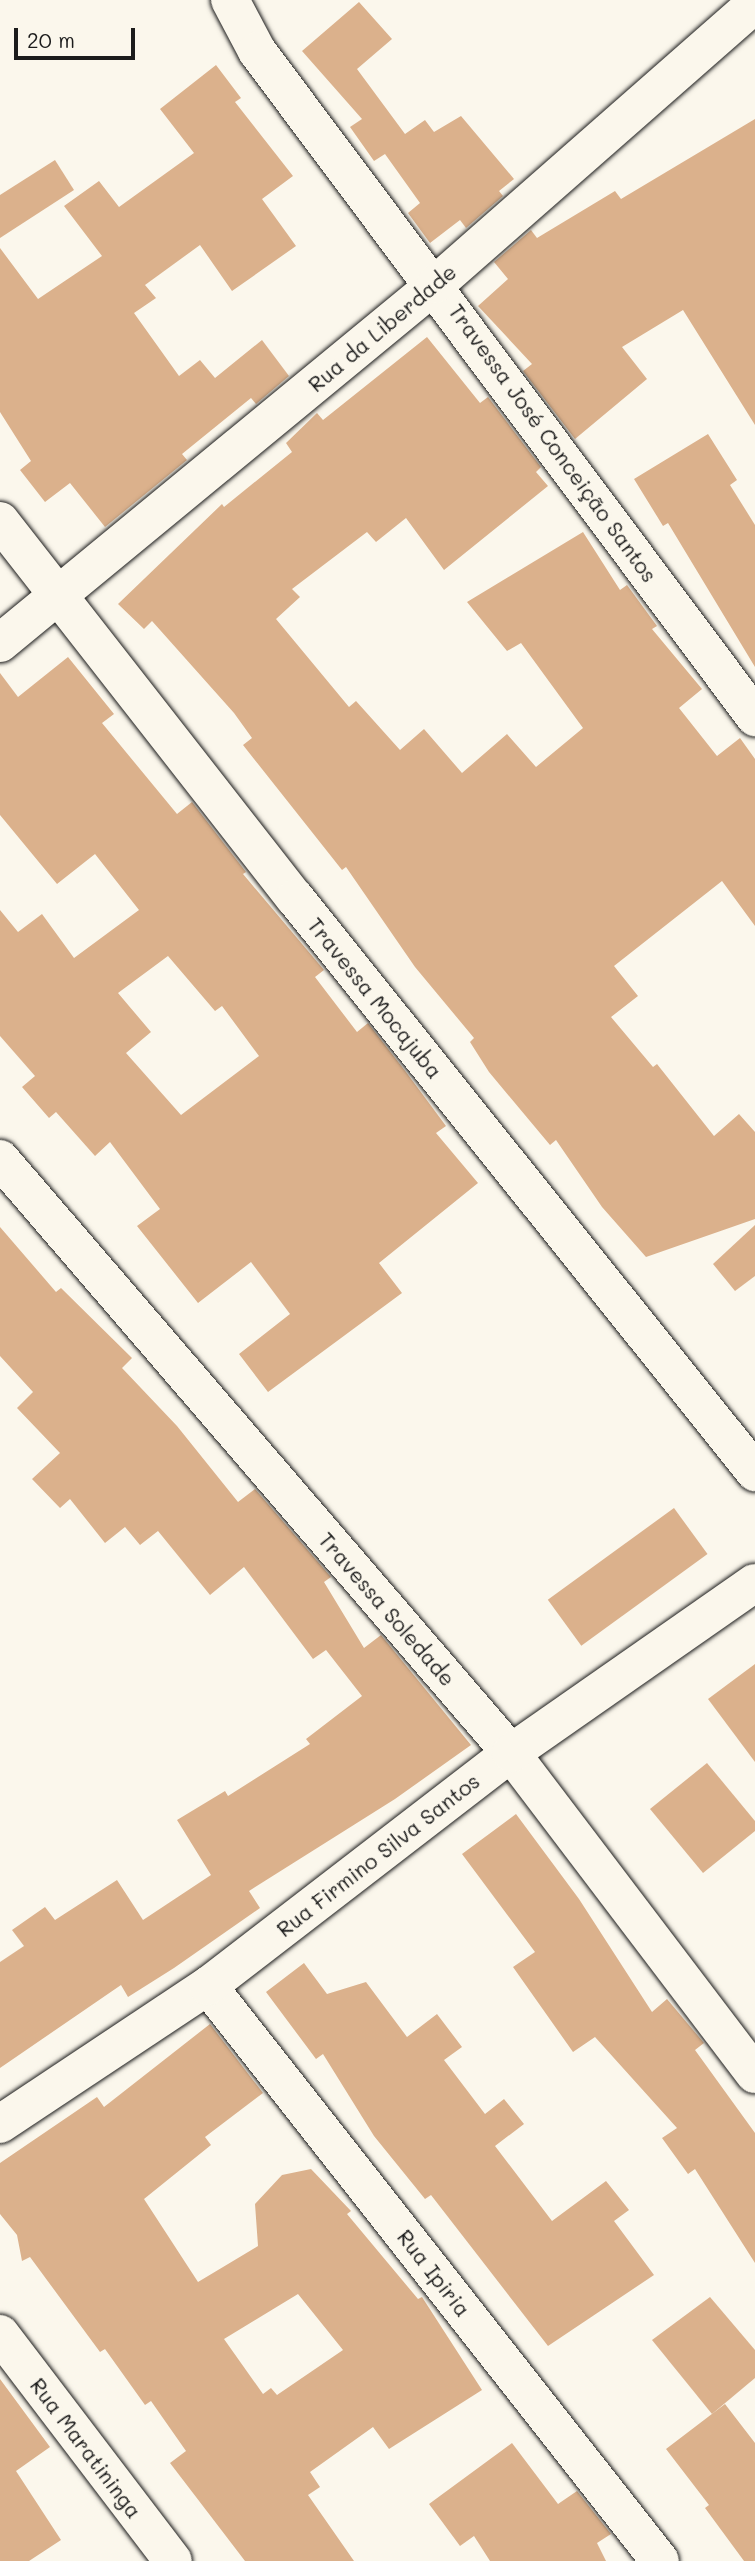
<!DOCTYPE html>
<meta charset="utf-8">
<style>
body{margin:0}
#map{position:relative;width:755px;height:2561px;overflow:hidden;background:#fbf7ec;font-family:Mali,sans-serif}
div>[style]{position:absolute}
.building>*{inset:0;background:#dbb18c;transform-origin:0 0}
.roads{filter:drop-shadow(0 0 2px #1c1c1c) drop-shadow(0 0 2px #1c1c1c)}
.minor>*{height:38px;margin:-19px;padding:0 19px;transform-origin:19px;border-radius:19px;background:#fbf7ec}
.tertiary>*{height:38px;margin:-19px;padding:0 19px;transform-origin:19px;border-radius:19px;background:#fbf7ec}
span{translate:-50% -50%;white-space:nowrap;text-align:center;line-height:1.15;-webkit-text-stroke:6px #fbf7ec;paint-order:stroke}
.street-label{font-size:21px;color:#1c1c1c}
.scale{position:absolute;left:14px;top:28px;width:121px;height:32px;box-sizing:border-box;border:4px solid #1c1c1c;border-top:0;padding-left:9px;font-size:21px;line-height:24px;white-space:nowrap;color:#1c1c1c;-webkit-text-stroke:5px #fbf7ec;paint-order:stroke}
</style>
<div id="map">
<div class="building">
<div style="clip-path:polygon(359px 2px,392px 39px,357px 69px,405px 134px,425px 120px,434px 132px,461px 116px,514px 179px,499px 191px,503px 196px,466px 228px,460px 220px,430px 243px,408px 213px,420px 203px,385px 154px,374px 161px,350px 127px,362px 119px,302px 51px)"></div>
<div style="clip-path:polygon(216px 65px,241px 98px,235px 102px,293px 176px,262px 199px,296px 246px,232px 291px,200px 245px,145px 285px,156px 298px,134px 313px,179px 376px,200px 360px,215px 378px,262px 340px,289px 376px,256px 404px,251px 398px,182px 454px,187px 460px,105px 527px,70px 483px,45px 502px,20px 470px,31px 461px,0 412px,0 248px,38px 299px,102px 256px,64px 206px,99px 181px,119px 207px,194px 153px,160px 109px)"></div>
<div style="clip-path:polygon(755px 119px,755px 425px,683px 310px,622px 347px,647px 379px,575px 439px,523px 371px,532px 364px,478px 306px,508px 279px,494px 262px,531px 230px,537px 238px,615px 191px,621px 199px)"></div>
<div style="clip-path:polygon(55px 160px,74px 190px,0 238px,0 195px)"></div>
<div style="clip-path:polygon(427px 337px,480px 403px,488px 397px,541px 467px,536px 472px,548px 486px,444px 570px,406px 518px,376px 542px,367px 532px,292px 589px,300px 597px,276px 619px,349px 707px,356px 701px,400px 750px,424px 729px,462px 773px,507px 734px,536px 767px,583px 728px,521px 643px,507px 651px,467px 602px,583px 532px,620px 590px,627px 585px,657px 626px,652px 629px,702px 689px,679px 708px,717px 756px,740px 738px,755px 759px,755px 926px,722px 881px,614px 966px,638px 996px,611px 1017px,653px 1067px,657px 1064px,714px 1136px,739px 1114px,755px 1132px,755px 1219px,646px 1257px,602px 1207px,556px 1140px,550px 1145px,489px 1072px,470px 1042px,474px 1038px,415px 967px,346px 867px,342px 870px,243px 745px,252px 738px,234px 713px,152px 621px,144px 629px,118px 604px,222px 504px,224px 507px,292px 452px,286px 443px,317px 413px,323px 420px)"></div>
<div style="clip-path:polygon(708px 434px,737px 480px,730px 485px,755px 525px,755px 667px,668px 523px,663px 526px,634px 479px)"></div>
<div style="clip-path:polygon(evenodd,68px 657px,114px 714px,102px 723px,177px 814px,192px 802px,246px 872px,243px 874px,324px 970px,315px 977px,357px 1032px,368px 1023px,406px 1072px,446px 1126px,436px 1133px,478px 1183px,379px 1263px,402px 1293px,268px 1392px,239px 1354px,290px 1314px,251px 1262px,198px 1303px,137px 1226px,160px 1209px,110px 1142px,95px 1156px,56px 1112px,49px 1118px,22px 1087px,35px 1076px,0 1036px,0 910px,18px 932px,42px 914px,74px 958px,139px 910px,95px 854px,57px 884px,0 815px,0 673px,18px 697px,68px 657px,168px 956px,215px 1011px,222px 1006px,259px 1056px,181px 1115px,126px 1053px,151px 1032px,118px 993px,168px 956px)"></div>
<div style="clip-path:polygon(755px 1225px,755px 1276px,735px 1291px,713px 1264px)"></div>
<div style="clip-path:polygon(0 1227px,56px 1292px,61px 1288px,132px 1358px,122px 1368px,177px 1426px,238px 1502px,255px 1489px,331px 1577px,324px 1582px,364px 1648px,381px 1635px,471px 1745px,395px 1799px,249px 1891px,260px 1908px,174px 1968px,128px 1997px,121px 1985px,0 2068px,0 1962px,24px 1946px,12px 1930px,45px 1907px,55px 1920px,117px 1880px,143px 1920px,211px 1875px,177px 1820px,225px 1791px,228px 1796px,310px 1744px,306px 1739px,362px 1696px,326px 1650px,313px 1659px,244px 1567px,210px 1595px,158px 1531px,140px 1545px,125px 1527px,105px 1543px,70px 1499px,60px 1508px,32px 1479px,60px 1453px,17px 1408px,33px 1392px,0 1356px)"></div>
<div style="left:674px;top:1508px;width:57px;height:156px;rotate:54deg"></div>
<div style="clip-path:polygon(755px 1664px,755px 1762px,708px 1699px)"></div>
<div style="clip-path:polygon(707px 1763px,755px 1821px,755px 1831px,703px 1873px,650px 1809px)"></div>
<div style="clip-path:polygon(516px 1814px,579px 1899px,652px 2012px,667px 1999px,704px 2043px,695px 2050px,755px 2133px,755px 2263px,695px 2169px,688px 2174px,662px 2138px,677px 2128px,595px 2037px,573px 2052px,513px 1967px,535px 1952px,462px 1854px)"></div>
<div style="clip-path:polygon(304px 1963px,327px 1994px,366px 1982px,407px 2037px,437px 2014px,462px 2047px,444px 2060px,485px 2114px,504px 2099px,524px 2124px,495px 2146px,552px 2221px,606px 2181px,629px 2210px,614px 2221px,654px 2275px,548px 2346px,431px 2195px,425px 2199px,374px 2136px,323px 2054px,316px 2059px,266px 1992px)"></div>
<div style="clip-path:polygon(evenodd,210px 2024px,263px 2093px,205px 2137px,211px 2145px,144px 2199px,198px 2282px,258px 2246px,255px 2204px,282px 2175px,311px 2169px,351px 2211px,347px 2214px,418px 2299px,422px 2297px,482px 2390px,389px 2449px,373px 2427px,310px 2472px,320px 2487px,308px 2495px,354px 2561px,245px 2561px,170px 2463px,186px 2451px,151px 2401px,145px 2405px,105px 2349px,100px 2352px,30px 2257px,22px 2261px,17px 2235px,0 2214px,0 2163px,97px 2097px,104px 2107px,210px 2024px,298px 2294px,343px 2350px,277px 2395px,271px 2388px,263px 2394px,224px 2339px,298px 2294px)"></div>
<div style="clip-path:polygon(710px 2297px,755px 2350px,755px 2378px,712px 2414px,652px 2340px)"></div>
<div style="clip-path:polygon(0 2379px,50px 2447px,16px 2471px,61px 2540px,29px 2561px,0 2561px)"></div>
<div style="clip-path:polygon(725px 2404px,755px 2443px,755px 2561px,744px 2561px,705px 2508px,709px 2505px,666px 2449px)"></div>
<div style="clip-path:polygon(512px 2443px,558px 2504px,577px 2491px,611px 2534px,597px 2543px,606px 2561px,490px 2561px,474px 2536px,460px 2546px,429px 2504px)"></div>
</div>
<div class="roads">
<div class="minor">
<div style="left:230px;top:0;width:58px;rotate:62.1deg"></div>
<div style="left:257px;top:51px;width:832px;rotate:53.21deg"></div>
<div style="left:0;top:1159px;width:784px;rotate:49.3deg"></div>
<div style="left:511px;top:1753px;width:403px;rotate:52.8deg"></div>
<div style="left:208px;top:1986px;width:731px;rotate:51.83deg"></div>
<div style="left:0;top:2334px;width:285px;rotate:52.7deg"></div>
</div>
<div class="tertiary">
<div style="left:0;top:521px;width:479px;rotate:52deg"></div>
<div style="left:295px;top:898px;width:736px;rotate:51.29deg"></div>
<div style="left:0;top:643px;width:565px;rotate:-39.47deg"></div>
<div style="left:436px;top:284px;width:424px;rotate:-41.3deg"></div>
<div style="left:0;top:2124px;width:250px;rotate:-33.6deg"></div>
<div style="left:208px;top:1986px;width:382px;rotate:-37.6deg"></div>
<div style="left:511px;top:1753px;width:297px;rotate:-34.9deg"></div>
</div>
</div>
<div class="street-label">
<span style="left:382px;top:328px;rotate:-40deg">Rua da Liberdade</span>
<span style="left:553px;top:443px;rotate:54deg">Travessa José Conceição Santos</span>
<span style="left:375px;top:998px;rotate:51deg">Travessa Mocajuba</span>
<span style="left:387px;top:1609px;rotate:49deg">Travessa Soledade</span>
<span style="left:378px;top:1855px;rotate:-38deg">Rua Firmino Silva Santos</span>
<span style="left:434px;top:2273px;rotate:52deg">Rua Ipiria</span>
<span style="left:86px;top:2448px;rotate:53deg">Rua Maratininga</span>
</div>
<div class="scale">20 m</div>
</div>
